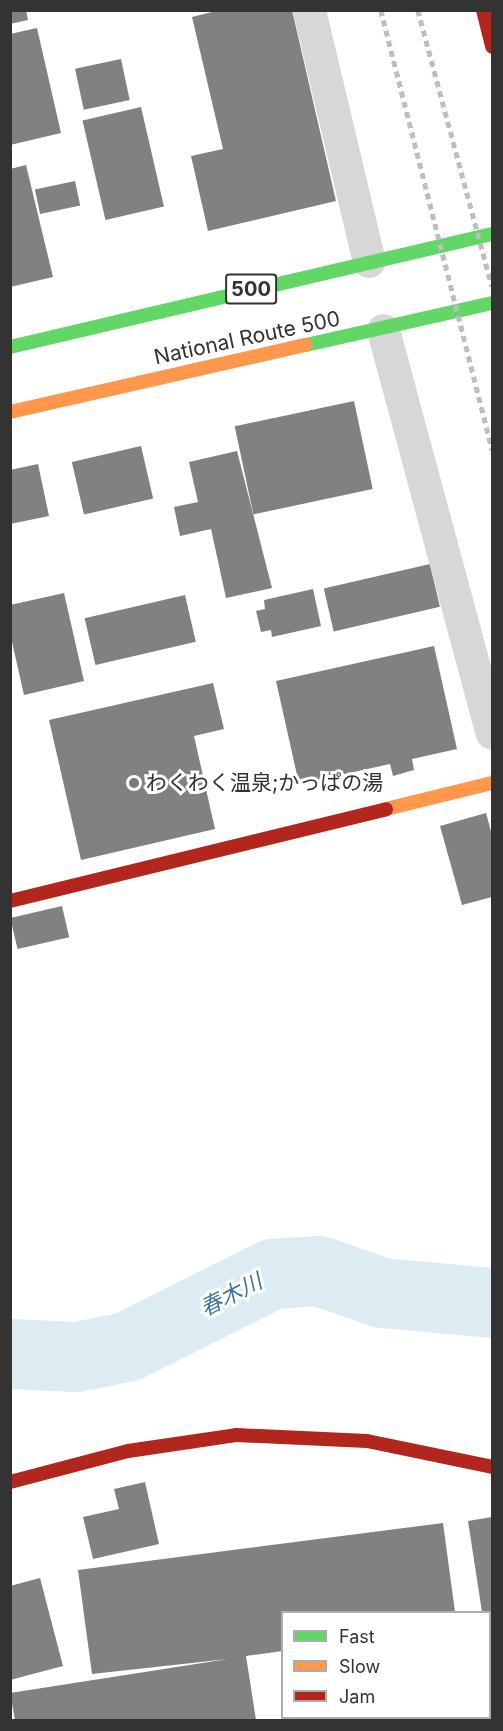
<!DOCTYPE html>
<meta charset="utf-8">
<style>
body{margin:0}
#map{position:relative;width:503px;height:1731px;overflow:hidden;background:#fff;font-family:Inter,"Noto Sans JP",sans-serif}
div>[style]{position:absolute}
.river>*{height:70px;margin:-35px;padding:0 35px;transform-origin:35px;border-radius:35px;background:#ddebf3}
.building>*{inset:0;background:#818181;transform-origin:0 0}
.street>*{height:33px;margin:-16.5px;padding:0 16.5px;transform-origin:16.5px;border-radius:16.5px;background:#d7d7d7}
.fast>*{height:14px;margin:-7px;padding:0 7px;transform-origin:7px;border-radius:7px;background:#63d668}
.slow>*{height:14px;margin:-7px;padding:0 7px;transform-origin:7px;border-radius:7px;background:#ff974d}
.jam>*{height:14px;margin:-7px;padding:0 7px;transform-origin:7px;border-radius:7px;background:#b3261e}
.rail>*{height:4.5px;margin-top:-2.25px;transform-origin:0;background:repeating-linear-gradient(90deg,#bebebe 0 6px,transparent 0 10.5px)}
.dots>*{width:16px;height:16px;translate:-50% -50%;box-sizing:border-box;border:3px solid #fff;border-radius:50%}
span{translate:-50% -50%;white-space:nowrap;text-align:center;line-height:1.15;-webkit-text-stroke:6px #fff;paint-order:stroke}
.shield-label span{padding:2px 4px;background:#fff;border:2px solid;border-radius:4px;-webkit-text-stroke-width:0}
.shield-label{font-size:20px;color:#333;font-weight:700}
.street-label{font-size:21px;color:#333}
.poi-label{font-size:21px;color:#333}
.left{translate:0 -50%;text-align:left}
.water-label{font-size:22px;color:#3f7597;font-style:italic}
.frame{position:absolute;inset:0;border:12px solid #333;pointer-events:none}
.legend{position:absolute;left:281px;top:1611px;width:210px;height:108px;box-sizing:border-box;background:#fff;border:2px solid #adadad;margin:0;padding:8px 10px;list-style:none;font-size:18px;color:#333}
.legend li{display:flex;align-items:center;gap:12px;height:30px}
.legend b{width:30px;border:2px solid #adadad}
</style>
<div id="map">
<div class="river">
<div style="left:10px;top:1354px;width:66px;rotate:2.6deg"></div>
<div style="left:76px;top:1357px;width:52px;rotate:-11.1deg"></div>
<div style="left:127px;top:1347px;width:163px;rotate:-26.6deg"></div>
<div style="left:273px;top:1274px;width:46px;rotate:-3.7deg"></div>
<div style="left:319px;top:1271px;width:67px;rotate:19.2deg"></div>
<div style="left:382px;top:1293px;width:110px;rotate:5.2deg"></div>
</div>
<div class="building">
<div style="clip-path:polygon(10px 10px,26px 10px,28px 20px,10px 24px)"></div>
<div style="clip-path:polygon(220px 10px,292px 10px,336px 201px,208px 231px,191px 156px,223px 149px,192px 17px)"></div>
<div style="clip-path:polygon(37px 28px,61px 133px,10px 145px,10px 34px)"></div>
<div style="left:121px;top:59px;width:42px;height:47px;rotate:78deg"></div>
<div style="left:141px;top:107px;width:102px;height:60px;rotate:77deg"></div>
<div style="clip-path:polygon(26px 165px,53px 277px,10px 287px,10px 169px)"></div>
<div style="left:75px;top:181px;width:25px;height:41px;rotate:78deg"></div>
<div style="left:354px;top:401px;width:90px;height:122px;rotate:78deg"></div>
<div style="left:141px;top:446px;width:54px;height:71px;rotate:77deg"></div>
<div style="clip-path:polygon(237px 451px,272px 588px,226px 598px,211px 529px,180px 536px,174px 507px,198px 502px,189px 462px)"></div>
<div style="clip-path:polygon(38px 464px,49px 516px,10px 524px,10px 470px)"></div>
<div style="left:430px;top:564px;width:44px;height:109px;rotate:77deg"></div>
<div style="clip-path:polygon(313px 589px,321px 626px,272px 637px,271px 630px,261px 632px,256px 611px,265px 609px,264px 600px)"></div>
<div style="clip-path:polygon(64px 593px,84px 681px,24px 695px,10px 633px,10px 605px)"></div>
<div style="left:185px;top:595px;width:48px;height:103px;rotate:77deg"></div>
<div style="clip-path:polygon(434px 646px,457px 749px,412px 759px,414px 770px,393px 776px,390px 764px,299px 784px,276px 681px)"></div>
<div style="clip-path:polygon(213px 683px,224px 729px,194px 736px,215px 829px,81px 860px,49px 720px)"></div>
<div style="clip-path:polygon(486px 813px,492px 835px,492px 897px,462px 905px,440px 826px)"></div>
<div style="left:62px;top:906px;width:32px;height:53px;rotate:77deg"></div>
<div style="clip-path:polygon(145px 1482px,159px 1544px,93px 1559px,83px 1517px,119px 1509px,114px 1489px)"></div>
<div style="clip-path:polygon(492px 1517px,492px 1616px,490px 1617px,482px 1612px,468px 1521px)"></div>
<div style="clip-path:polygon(443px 1523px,455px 1612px,282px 1612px,282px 1651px,246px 1656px,256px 1720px,15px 1720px,10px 1693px,228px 1659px,92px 1674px,78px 1570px)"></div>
<div style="clip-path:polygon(40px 1578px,63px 1666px,10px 1680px,10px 1586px)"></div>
<div style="clip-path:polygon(492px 1662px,492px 1720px,462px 1720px,490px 1718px)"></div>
</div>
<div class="street">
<div style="left:309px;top:10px;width:258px;rotate:76.6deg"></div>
<div style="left:383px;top:330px;width:417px;rotate:74.9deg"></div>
</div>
<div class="fast">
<div style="left:306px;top:345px;width:191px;rotate:-12.7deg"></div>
<div style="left:10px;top:347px;width:495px;rotate:-13.2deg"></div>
</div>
<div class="slow">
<div style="left:10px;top:412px;width:303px;rotate:-12.8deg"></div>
<div style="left:386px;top:809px;width:109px;rotate:-13.8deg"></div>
</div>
<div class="jam">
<div style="left:483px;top:10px;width:38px;rotate:76deg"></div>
<div style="left:10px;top:901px;width:387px;rotate:-13.7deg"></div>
<div style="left:10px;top:1482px;width:122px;rotate:-14.7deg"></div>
<div style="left:128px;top:1451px;width:109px;rotate:-8.4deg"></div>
<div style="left:236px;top:1435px;width:131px;rotate:2.6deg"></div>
<div style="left:367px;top:1441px;width:128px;rotate:11.7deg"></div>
</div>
<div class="rail">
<div style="left:381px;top:10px;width:454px;rotate:75.8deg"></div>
<div style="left:418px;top:10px;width:286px;rotate:75deg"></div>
</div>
<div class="dots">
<div style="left:134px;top:783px;background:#7a7a7a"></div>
</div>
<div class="shield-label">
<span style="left:251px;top:289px">500</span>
</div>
<div class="street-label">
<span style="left:247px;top:338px;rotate:-12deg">National Route 500</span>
</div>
<div class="poi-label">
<span class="left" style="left:146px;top:783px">わくわく温泉;かっぱの湯</span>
</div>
<div class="water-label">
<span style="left:231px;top:1295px;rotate:-27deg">春木川</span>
</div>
<div class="frame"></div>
<ul class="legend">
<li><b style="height:8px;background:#63d668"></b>Fast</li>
<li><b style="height:8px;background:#ff974d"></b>Slow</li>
<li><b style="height:8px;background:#b3261e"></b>Jam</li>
</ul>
</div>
